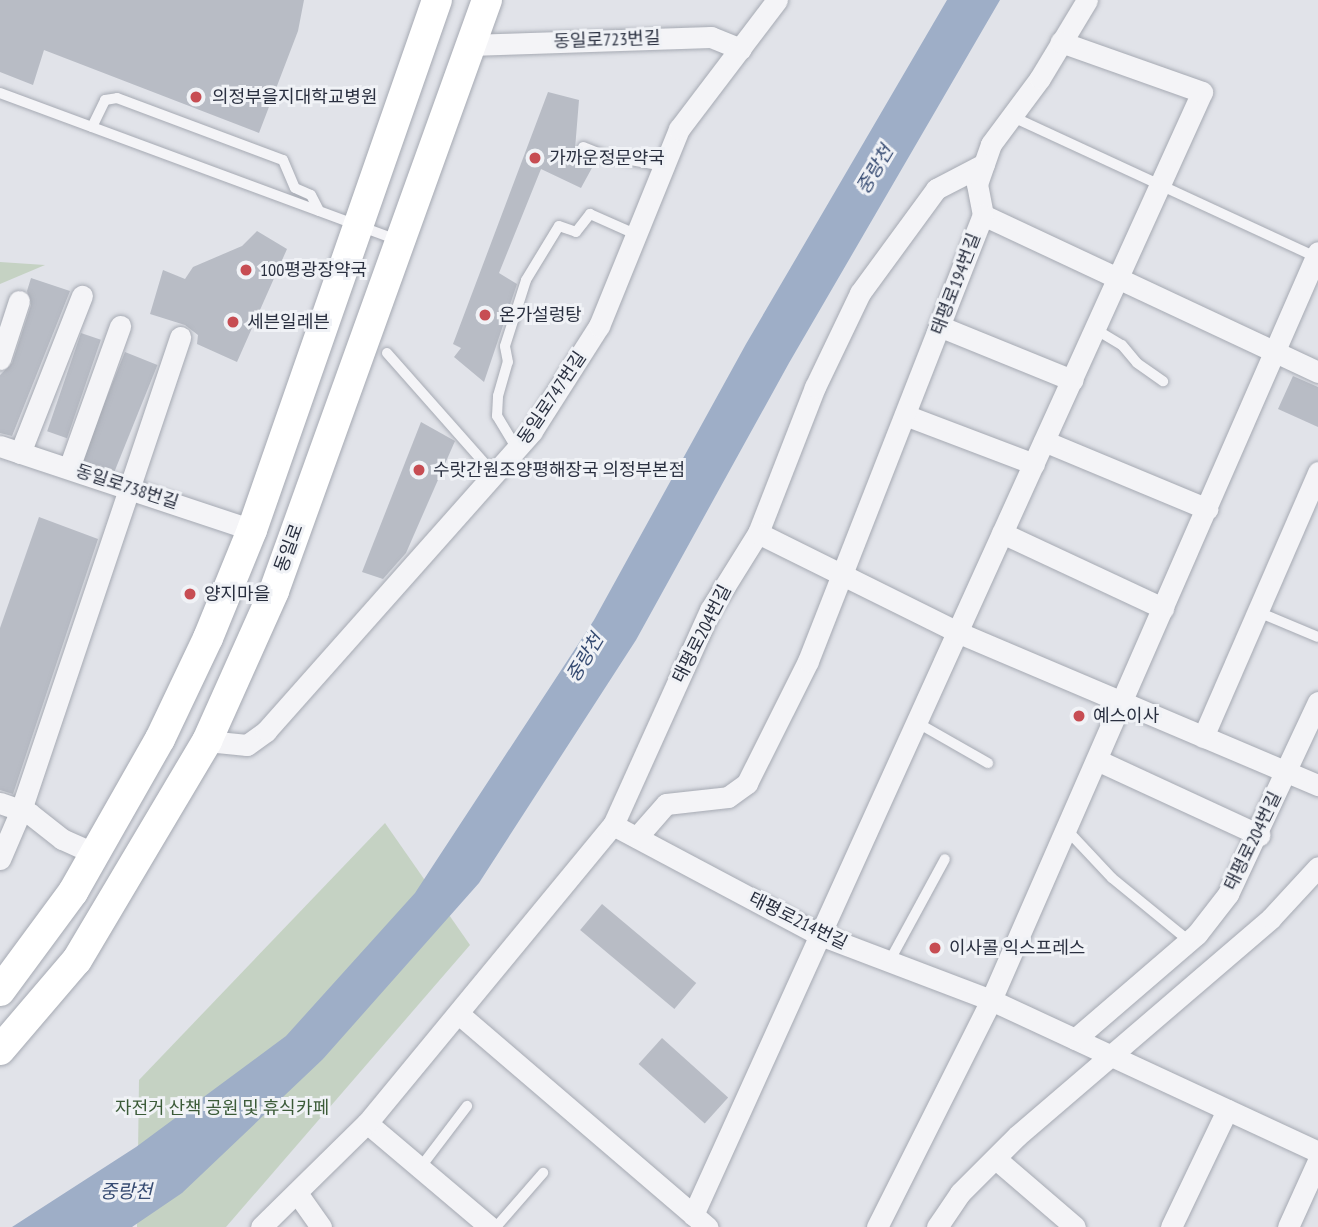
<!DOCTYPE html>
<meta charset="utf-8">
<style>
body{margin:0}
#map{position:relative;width:1318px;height:1227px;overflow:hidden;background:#e1e3e9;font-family:"PT Sans Narrow","Noto Sans KR",sans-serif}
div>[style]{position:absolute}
.green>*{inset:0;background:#c5d2c3}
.water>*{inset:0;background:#9eaec7}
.building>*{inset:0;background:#b8bcc5;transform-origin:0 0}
.roads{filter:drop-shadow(0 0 2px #a6aab3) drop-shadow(0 0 2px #a6aab3)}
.lane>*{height:10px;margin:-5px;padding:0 5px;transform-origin:5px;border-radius:5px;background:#f4f4f7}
.street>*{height:21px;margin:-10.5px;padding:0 10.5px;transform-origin:10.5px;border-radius:10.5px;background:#f4f4f7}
.secondary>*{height:30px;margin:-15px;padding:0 15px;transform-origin:15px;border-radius:15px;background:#fff}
.dots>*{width:19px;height:19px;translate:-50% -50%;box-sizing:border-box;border:4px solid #f0f2f6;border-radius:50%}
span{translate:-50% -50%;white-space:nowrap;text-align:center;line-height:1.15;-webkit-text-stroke:6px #f0f2f6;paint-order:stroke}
.street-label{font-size:18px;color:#2a3040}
.poi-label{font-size:18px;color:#2a3040}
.left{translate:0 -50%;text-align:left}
.park-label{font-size:18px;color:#3b5b38}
.water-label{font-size:19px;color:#364b72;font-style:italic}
</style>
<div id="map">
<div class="green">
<div style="clip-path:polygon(0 262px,45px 265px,0 284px)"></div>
<div style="clip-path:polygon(385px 823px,470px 945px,226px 1227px,137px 1227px,139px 1080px)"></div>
</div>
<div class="water">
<div style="clip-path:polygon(947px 0,1000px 0,789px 363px,636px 640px,479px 883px,323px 1059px,182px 1193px,132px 1227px,12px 1227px,136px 1147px,286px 1036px,415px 893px,594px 620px,746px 344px)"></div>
</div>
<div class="building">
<div style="clip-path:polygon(0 0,304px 0,298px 31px,259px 133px,44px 50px,33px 85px,0 72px)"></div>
<div style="clip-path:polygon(548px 92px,579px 100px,575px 149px,593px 166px,581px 188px,541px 169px,499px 273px,517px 284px,484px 382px,454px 357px,461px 348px,453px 344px)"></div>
<div style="clip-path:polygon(257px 231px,287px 249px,237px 362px,197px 344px,198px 335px,185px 325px,150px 314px,163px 270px,185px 279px,193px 267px,242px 246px)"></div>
<div style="clip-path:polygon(31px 278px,70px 291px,12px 436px,0 433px,0 375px,12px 363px,31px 305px,27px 291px)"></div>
<div style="left:81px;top:333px;width:21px;height:104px;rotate:19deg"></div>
<div style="left:125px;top:352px;width:35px;height:116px;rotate:22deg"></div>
<div style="clip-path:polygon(1293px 376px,1318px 387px,1318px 427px,1278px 409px)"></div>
<div style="clip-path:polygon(421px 422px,455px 441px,406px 553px,383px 579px,362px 572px)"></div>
<div style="clip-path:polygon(39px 517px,98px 539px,13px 794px,0 790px,0 628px)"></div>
<div style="left:602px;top:904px;width:123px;height:34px;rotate:40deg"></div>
<div style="left:662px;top:1038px;width:89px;height:35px;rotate:42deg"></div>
</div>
<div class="roads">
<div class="lane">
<div style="left:0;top:93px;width:424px;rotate:20.3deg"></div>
<div style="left:1013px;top:117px;width:334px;rotate:24.8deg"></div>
<div style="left:92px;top:127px;width:30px;rotate:-64deg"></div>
<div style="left:105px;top:100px;width:12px;rotate:-9deg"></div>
<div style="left:117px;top:98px;width:177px;rotate:20.5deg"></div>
<div style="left:283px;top:160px;width:30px;rotate:67deg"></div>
<div style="left:295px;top:188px;width:17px;rotate:24deg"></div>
<div style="left:311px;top:195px;width:18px;rotate:63deg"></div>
<div style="left:583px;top:147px;width:22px;rotate:22deg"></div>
<div style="left:603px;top:155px;width:62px;rotate:10.2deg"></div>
<div style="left:1095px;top:329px;width:31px;rotate:31deg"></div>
<div style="left:1122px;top:345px;width:23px;rotate:50deg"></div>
<div style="left:1137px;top:363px;width:32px;rotate:35deg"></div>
<div style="left:387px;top:353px;width:163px;rotate:48.5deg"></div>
<div style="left:517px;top:449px;width:39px;rotate:-121deg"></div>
<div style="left:497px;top:416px;width:20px;rotate:-87deg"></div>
<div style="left:498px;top:396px;width:35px;rotate:-74deg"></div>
<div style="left:508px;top:362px;width:16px;rotate:-101deg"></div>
<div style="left:505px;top:346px;width:69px;rotate:-72.3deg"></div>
<div style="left:526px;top:280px;width:63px;rotate:-58.6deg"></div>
<div style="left:559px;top:226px;width:18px;rotate:19deg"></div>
<div style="left:576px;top:232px;width:23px;rotate:-52deg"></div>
<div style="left:590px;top:214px;width:49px;rotate:24deg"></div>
<div style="left:1256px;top:611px;width:67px;rotate:22.8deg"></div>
<div style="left:916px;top:722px;width:83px;rotate:29.7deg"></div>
<div style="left:1066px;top:829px;width:67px;rotate:46.8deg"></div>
<div style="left:1112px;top:878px;width:99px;rotate:39.3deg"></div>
<div style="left:889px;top:962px;width:117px;rotate:-61.5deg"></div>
<div style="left:420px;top:1168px;width:78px;rotate:-52.8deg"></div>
<div style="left:496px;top:1227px;width:72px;rotate:-49deg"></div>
</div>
<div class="street">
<div style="left:470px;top:45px;width:241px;rotate:-1.9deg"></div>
<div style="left:711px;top:37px;width:32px;rotate:22deg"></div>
<div style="left:983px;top:215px;width:370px;rotate:25.1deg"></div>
<div style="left:983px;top:215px;width:32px;rotate:-101deg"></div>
<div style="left:977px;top:184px;width:42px;rotate:-70.7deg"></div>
<div style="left:991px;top:144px;width:82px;rotate:-53.4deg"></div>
<div style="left:1040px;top:78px;width:91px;rotate:-58.9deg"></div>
<div style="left:939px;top:326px;width:144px;rotate:22.1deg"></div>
<div style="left:0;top:359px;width:61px;rotate:-71.9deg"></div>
<div style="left:905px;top:415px;width:138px;rotate:20.8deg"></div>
<div style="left:1044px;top:441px;width:177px;rotate:22.6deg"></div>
<div style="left:0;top:446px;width:266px;rotate:18.4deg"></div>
<div style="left:20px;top:453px;width:169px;rotate:-68.5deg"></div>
<div style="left:69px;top:468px;width:151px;rotate:-70.2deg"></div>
<div style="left:758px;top:533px;width:157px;rotate:-68.7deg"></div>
<div style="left:815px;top:387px;width:104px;rotate:-64.4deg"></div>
<div style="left:860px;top:293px;width:129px;rotate:-53.8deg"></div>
<div style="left:936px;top:189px;width:54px;rotate:-27.5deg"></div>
<div style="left:1002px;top:533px;width:178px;rotate:25deg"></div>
<div style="left:1203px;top:737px;width:289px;rotate:-66.5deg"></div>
<div style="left:207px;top:741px;width:40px;rotate:5.7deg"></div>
<div style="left:247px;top:745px;width:24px;rotate:-36deg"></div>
<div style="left:266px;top:731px;width:401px;rotate:-48.4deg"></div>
<div style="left:532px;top:431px;width:125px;rotate:-57.5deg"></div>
<div style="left:599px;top:326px;width:213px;rotate:-67.9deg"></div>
<div style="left:679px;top:129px;width:162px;rotate:-52.8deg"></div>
<div style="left:1097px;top:760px;width:179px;rotate:24.8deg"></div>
<div style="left:0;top:803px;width:31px;rotate:19deg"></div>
<div style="left:29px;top:813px;width:42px;rotate:38.2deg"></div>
<div style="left:62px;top:839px;width:37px;rotate:24deg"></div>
<div style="left:613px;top:825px;width:234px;rotate:28deg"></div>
<div style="left:820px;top:935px;width:183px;rotate:20.8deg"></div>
<div style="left:991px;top:1000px;width:361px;rotate:24.9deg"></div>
<div style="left:637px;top:837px;width:44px;rotate:-48.7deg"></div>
<div style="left:666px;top:804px;width:62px;rotate:-6.4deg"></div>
<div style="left:728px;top:797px;width:24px;rotate:-36deg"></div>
<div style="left:747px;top:783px;width:136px;rotate:-63.4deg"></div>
<div style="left:808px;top:661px;width:479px;rotate:-68.6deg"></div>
<div style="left:0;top:859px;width:53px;rotate:-66.8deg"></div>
<div style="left:21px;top:810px;width:499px;rotate:-71.4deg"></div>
<div style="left:460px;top:1015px;width:326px;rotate:40.6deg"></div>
<div style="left:1075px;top:1039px;width:161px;rotate:-40.7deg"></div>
<div style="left:1197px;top:934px;width:51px;rotate:-52.2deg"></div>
<div style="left:1228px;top:894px;width:212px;rotate:-64.9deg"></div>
<div style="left:367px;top:1123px;width:161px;rotate:40.2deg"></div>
<div style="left:996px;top:1159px;width:104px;rotate:40.7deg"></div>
<div style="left:297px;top:1193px;width:42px;rotate:54.8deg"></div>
<div style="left:693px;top:1215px;width:1233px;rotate:-65.62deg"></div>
<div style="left:1202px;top:92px;width:150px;rotate:-160.5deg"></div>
<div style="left:261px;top:1227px;width:148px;rotate:-44.5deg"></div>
<div style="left:367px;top:1123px;width:386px;rotate:-50.5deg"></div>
<div style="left:613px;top:825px;width:236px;rotate:-65.7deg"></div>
<div style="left:710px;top:610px;width:91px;rotate:-58.1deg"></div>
<div style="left:758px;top:533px;width:222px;rotate:26.4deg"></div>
<div style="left:957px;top:632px;width:392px;rotate:23deg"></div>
<div style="left:877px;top:1227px;width:254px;rotate:-63.3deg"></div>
<div style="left:991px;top:1000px;width:816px;rotate:-66.39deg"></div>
<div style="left:937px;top:1227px;width:41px;rotate:-55.9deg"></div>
<div style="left:960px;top:1193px;width:81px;rotate:-45deg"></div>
<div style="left:1017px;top:1136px;width:335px;rotate:-40.6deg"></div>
<div style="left:1271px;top:918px;width:69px;rotate:-47.3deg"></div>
<div style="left:1171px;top:1227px;width:130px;rotate:-64.4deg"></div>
<div style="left:1288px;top:1227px;width:72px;rotate:-65.6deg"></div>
</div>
<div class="secondary">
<div style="left:0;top:991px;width:123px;rotate:-53.6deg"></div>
<div style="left:73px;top:892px;width:176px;rotate:-60.4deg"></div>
<div style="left:160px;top:739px;width:112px;rotate:-64.6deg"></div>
<div style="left:208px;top:638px;width:117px;rotate:-67.8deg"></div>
<div style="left:252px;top:530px;width:561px;rotate:-70.76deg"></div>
<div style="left:0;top:1050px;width:118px;rotate:-49.5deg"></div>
<div style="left:77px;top:960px;width:255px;rotate:-59.3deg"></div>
<div style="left:207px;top:741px;width:164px;rotate:-65.9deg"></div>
<div style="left:274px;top:591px;width:628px;rotate:-70.18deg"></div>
</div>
</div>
<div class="dots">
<div style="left:196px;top:97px;background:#c74d53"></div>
<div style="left:535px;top:158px;background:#c74d53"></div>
<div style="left:246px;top:270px;background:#c74d53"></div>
<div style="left:485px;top:315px;background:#c74d53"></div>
<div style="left:233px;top:322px;background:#c74d53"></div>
<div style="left:419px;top:470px;background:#c74d53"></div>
<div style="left:190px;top:594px;background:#c74d53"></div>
<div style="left:1079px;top:716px;background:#c74d53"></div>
<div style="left:935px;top:948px;background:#c74d53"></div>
</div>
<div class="street-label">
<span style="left:607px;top:40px;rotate:-2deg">동일로723번길</span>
<span style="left:956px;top:284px;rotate:-69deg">태평로194번길</span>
<span style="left:552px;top:398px;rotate:-56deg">동일로747번길</span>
<span style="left:127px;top:487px;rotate:18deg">동일로738번길</span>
<span style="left:289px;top:548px;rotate:-70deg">동일로</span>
<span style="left:702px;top:634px;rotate:-63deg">태평로204번길</span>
<span style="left:1253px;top:841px;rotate:-64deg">태평로204번길</span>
<span style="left:798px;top:921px;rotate:26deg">태평로214번길</span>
</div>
<div class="poi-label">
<span class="left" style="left:212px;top:97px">의정부을지대학교병원</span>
<span class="left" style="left:549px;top:158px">가까운정문약국</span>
<span class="left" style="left:260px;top:270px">100평광장약국</span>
<span class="left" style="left:499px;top:315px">온가설렁탕</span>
<span class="left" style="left:247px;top:322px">세븐일레븐</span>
<span class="left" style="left:433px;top:470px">수랏간원조양평해장국 의정부본점</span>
<span class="left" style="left:204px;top:594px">양지마을</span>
<span class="left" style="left:1093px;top:716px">예스이사</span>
<span class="left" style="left:949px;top:948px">이사콜 익스프레스</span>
</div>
<div class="park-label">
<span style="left:222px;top:1108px">자전거 산책 공원 및 휴식카페</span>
</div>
<div class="water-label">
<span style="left:875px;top:170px;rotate:-59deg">중랑천</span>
<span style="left:585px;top:658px;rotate:-59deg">중랑천</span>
<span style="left:126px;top:1192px">중랑천</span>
</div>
</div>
